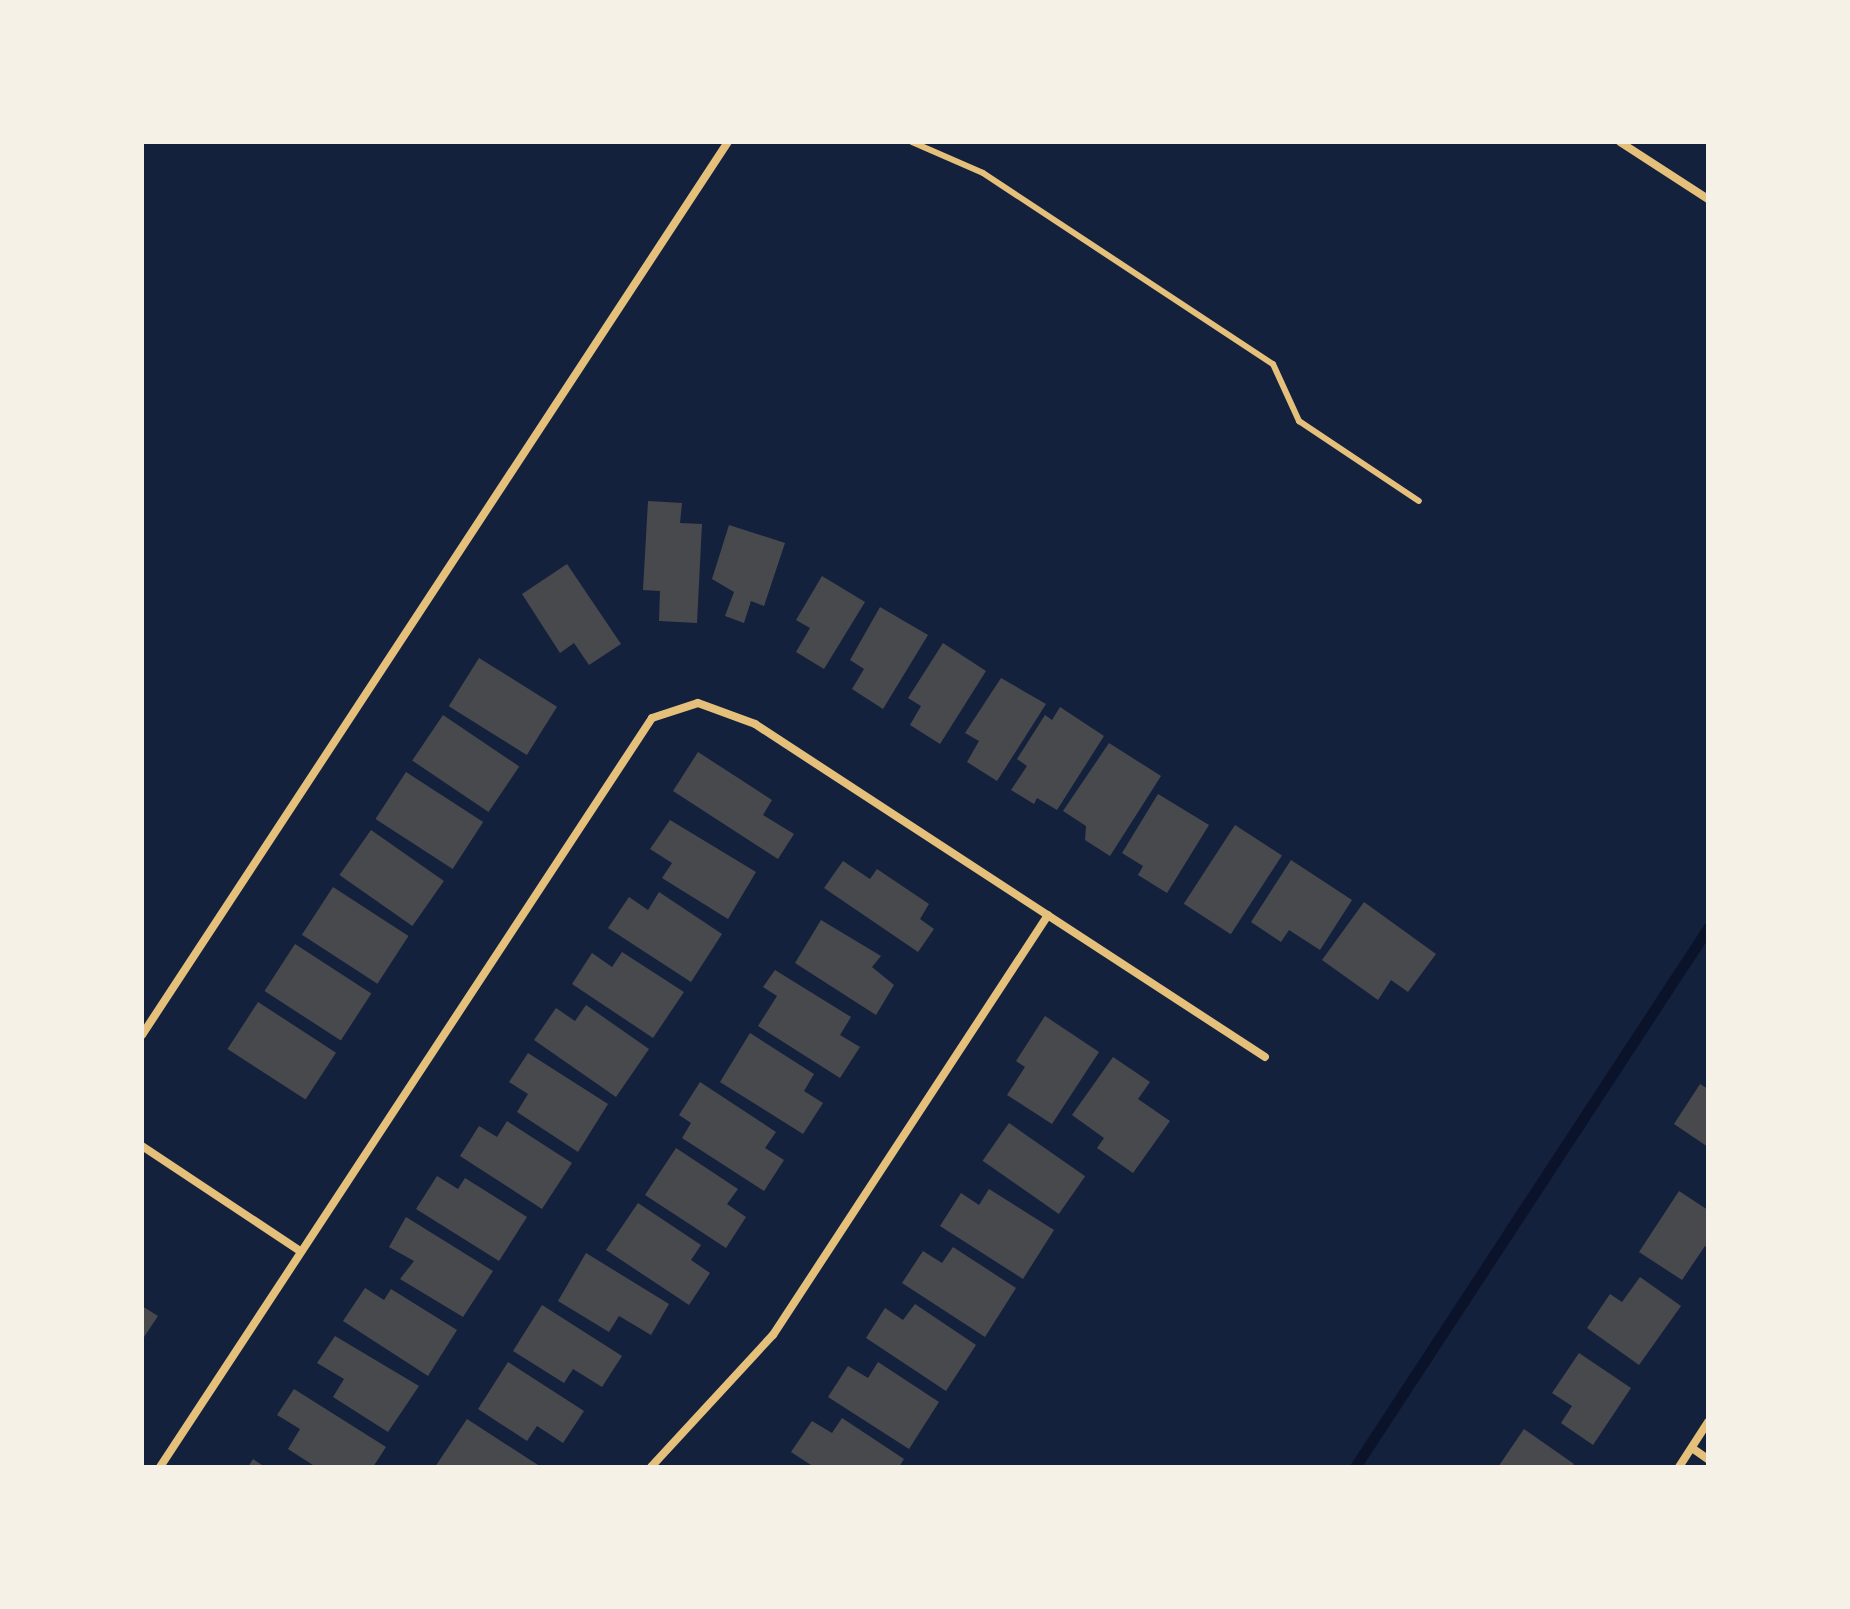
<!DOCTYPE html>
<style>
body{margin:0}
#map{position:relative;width:1850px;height:1609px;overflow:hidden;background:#14213d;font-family:"Fira Sans",sans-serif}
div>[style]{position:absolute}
.stream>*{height:11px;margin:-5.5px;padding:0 5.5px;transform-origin:5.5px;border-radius:5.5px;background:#0b132b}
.building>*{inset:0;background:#48494c;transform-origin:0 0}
.service>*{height:6px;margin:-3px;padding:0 3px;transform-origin:3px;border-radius:3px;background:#e5c07b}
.minor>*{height:8px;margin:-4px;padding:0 4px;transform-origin:4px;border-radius:4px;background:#e5c07b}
span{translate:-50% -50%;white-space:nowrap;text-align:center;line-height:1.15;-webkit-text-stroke:6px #f6f1e7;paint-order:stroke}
.frame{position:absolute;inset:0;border:144px solid #f6f1e7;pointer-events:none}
</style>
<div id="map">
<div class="stream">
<div style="left:1355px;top:1467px;width:644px;rotate:-56.78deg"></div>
</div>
<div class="building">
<div style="clip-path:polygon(648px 501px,682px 503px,680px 523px,702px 524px,697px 623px,659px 621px,660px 591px,643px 590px)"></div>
<div style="clip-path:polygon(729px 525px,785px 543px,764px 606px,751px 601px,744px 623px,725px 616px,734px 592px,712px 579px)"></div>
<div style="clip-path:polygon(567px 564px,621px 644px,589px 665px,574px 643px,560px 653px,522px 594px)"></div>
<div style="clip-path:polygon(822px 576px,865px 602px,824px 669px,796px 652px,810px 628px,796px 620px)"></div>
<div style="clip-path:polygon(880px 607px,928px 635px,883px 709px,852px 689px,864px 669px,850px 660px)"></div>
<div style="clip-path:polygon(943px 643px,986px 671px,940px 744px,910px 725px,921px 706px,908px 698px)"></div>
<div style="left:479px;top:658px;width:92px;height:57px;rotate:32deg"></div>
<div style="clip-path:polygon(1001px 678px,1046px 704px,997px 781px,967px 762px,979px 741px,965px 733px)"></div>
<div style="clip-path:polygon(1060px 707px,1104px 736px,1057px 810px,1037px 798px,1034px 804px,1011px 790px,1027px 766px,1017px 759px,1045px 715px,1052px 720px)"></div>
<div style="left:443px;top:715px;width:92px;height:55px;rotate:34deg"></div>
<div style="clip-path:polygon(1109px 743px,1161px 776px,1110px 856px,1085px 840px,1086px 826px,1063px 811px)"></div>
<div style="clip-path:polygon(698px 752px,772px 800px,763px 815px,794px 834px,778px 859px,673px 791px)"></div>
<div style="left:406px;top:772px;width:92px;height:56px;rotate:33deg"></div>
<div style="clip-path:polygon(1158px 794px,1209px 825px,1167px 893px,1138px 875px,1143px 866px,1122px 853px)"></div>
<div style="clip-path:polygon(670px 820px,756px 872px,728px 919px,662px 878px,672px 863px,650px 849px)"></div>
<div style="left:1235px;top:825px;width:56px;height:94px;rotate:33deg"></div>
<div style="left:371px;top:830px;width:89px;height:55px;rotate:35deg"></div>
<div style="clip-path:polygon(1291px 860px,1352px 900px,1320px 950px,1289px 930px,1281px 942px,1251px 922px)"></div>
<div style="clip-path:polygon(843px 861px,870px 879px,877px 869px,929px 904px,920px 919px,934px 929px,918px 952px,824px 888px)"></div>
<div style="left:333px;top:887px;width:90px;height:57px;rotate:33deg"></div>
<div style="clip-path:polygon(659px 892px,722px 934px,691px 982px,608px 928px,629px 897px,648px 910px)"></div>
<div style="clip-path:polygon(1364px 902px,1436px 954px,1408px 992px,1391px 980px,1378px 1000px,1322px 960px)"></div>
<div style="clip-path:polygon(821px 920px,881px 956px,872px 967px,894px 985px,876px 1015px,795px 963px)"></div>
<div style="left:295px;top:944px;width:91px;height:56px;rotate:33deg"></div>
<div style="clip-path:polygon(622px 952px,684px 992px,653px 1038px,572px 984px,592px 953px,612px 967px)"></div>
<div style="clip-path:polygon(775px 970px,851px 1017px,840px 1035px,860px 1047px,840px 1078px,758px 1026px,777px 996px,763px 987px)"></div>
<div style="left:258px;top:1002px;width:93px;height:56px;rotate:33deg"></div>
<div style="clip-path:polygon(586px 1005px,649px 1049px,616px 1097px,534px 1040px,556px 1008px,575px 1021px)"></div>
<div style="clip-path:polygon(1045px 1016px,1099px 1052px,1052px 1124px,1007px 1095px,1025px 1067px,1016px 1061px)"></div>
<div style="clip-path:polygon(750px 1033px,814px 1074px,804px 1091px,823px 1103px,803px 1134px,720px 1082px)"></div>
<div style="clip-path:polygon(528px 1053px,608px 1104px,578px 1152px,517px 1112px,528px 1094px,509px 1082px)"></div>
<div style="clip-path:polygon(1113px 1057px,1150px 1082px,1138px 1099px,1170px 1121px,1133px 1173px,1097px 1148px,1104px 1138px,1072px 1115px)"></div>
<div style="clip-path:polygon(700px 1082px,776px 1132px,765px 1148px,784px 1160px,764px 1191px,682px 1138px,691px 1123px,679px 1115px)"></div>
<div style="clip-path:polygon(1700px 1084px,1708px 1089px,1708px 1147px,1674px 1124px)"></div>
<div style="clip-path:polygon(507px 1121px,572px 1163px,542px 1209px,460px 1156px,479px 1126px,497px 1137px)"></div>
<div style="left:1009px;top:1123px;width:93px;height:46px;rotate:35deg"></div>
<div style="clip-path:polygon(676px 1148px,738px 1189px,727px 1204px,746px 1217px,726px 1248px,645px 1195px)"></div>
<div style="clip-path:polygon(437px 1176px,458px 1189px,465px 1178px,527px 1217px,499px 1261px,416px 1209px)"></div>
<div style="clip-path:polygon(989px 1189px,1054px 1230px,1023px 1279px,940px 1226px,961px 1193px,979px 1205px)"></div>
<div style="clip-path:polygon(1679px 1191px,1708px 1210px,1708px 1248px,1705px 1246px,1682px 1280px,1639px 1252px)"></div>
<div style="clip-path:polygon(638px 1203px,701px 1245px,691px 1260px,710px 1273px,689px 1305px,606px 1250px)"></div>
<div style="clip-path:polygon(406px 1217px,493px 1271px,463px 1317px,400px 1279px,414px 1261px,389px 1247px)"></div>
<div style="clip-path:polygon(953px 1247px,1016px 1288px,985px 1337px,902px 1283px,923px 1251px,942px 1263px)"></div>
<div style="clip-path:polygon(586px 1253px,669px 1304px,651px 1335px,619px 1316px,609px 1332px,558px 1301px)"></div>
<div style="clip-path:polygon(1640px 1277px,1681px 1306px,1639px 1365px,1587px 1328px,1610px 1294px,1622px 1302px)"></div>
<div style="clip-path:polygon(365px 1288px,384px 1300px,391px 1289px,457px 1330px,428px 1376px,343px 1321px)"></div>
<div style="clip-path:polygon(915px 1304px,976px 1345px,946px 1391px,866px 1338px,885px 1308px,903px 1320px)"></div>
<div style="clip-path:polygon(542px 1305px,622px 1356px,602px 1387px,573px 1369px,564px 1383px,513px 1351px)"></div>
<div style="clip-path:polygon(142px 1306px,158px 1316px,142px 1340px)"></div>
<div style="clip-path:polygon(335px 1336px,419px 1386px,388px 1432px,333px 1397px,344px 1379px,317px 1363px)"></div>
<div style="clip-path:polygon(1579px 1353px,1631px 1388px,1593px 1445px,1561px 1423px,1572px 1406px,1552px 1393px)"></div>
<div style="clip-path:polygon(508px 1362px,584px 1411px,563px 1443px,537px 1426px,527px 1441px,478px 1409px)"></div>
<div style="clip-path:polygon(878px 1362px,939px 1402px,909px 1449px,828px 1397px,848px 1366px,868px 1378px)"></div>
<div style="clip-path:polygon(294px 1389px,386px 1447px,373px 1467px,316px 1467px,288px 1449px,300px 1429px,277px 1415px)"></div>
<div style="clip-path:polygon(842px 1418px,904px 1459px,899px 1467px,814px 1467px,791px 1452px,812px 1421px,832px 1433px)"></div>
<div style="clip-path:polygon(467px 1419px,541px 1467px,435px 1467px)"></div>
<div style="clip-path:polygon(1524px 1429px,1574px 1464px,1572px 1467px,1498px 1467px)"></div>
<div style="clip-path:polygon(253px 1459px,265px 1467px,248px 1467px)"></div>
</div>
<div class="service">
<div style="left:912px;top:142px;width:77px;rotate:23.6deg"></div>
<div style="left:983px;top:173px;width:347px;rotate:33.4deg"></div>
<div style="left:1273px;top:364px;width:63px;rotate:65.5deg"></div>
<div style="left:1299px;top:421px;width:144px;rotate:33.7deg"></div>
</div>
<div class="minor">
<div style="left:1620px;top:142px;width:105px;rotate:32.9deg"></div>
<div style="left:142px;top:1035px;width:1068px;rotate:-56.73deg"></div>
<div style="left:142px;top:1146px;width:190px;rotate:33.6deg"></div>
<div style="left:1692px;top:1448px;width:19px;rotate:35deg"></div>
<div style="left:160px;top:1467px;width:896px;rotate:-56.7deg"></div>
<div style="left:652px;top:718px;width:48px;rotate:-18.1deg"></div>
<div style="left:698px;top:703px;width:61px;rotate:20.2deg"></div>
<div style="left:755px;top:724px;width:609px;rotate:33.14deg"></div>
<div style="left:651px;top:1467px;width:180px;rotate:-47.3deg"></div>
<div style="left:773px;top:1335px;width:502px;rotate:-56.78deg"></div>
<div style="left:1679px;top:1467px;width:54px;rotate:-57.2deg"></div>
</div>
<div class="frame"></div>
</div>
